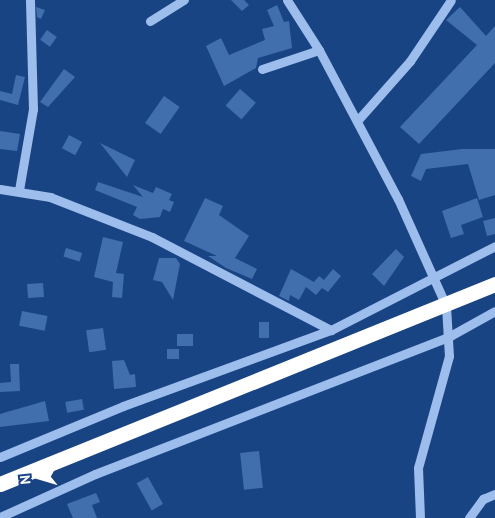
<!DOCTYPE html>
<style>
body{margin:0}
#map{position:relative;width:495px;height:518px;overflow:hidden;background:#194483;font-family:"PT Sans",sans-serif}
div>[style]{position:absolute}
.building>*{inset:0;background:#416eac;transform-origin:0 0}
.minor>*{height:9px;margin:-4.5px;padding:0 4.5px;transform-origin:4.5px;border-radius:4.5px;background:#9dbeec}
.highway>*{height:15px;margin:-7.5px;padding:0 7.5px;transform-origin:7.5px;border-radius:7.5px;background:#fff}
span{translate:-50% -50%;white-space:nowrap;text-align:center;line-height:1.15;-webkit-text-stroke:4px #194483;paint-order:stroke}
.north{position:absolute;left:15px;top:453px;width:50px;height:50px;-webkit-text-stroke:4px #194483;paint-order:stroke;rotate:264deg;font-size:14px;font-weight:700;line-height:20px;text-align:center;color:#fff}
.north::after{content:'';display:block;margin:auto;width:18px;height:22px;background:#fff;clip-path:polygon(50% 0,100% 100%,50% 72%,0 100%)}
</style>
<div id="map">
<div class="building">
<div style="clip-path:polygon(231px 0,244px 0,249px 5px,242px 11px)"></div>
<div style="clip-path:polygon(277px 5px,284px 22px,289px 21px,292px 48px,258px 58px,256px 68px,224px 86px,206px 46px,221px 38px,229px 55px,265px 40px,262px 29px,274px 26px,267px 10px)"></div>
<div style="clip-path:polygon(36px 7px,45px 10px,41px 19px,37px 17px)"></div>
<div style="clip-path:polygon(460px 7px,486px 36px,495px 26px,495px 63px,419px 144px,400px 127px,477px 45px,446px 20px)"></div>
<div style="left:47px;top:30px;width:12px;height:12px;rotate:35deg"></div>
<div style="clip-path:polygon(64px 69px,75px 77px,48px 107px,40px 102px)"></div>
<div style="clip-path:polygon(16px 75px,25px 77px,18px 105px,0 100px,0 91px,12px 94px)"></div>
<div style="left:240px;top:89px;width:21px;height:22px;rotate:41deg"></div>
<div style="left:164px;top:96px;width:19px;height:33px;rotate:35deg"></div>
<div style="clip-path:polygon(0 131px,20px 134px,17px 151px,0 149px)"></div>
<div style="left:69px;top:135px;width:15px;height:15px;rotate:28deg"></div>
<div style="clip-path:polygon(100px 143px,135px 160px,127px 177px)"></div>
<div style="clip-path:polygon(462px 149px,495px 149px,495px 195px,479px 200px,468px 164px,426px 169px,421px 181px,411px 176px,421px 154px)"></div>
<div style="clip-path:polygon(98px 182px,143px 197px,133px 185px,153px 193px,156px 187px,172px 194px,169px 200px,174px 202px,170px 212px,163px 209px,160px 217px,140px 219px,133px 215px,137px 207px,95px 190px)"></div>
<div style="clip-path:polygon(205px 198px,223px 206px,219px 215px,249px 236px,235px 258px,257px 269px,252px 279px,226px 268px,208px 256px,217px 256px,184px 241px)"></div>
<div style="clip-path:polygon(477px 198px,483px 217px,461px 225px,464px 234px,451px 238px,442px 211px)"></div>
<div style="clip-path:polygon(495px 218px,495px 234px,487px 236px,483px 221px)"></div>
<div style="clip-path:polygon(103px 237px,123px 242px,116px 273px,124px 274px,122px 298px,112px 297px,113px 282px,94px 277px)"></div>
<div style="left:66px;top:248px;width:17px;height:9px;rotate:17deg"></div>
<div style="clip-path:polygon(396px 249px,404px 257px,384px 286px,372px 274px)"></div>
<div style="clip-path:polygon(159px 258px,176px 258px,180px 264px,173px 300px,162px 282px,153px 280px)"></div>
<div style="clip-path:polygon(291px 269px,314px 282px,319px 276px,324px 280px,333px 269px,341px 276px,328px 292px,322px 288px,316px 295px,306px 287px,299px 300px,290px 295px,289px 301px,279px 296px)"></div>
<div style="left:43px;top:283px;width:14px;height:16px;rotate:86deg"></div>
<div style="left:22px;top:311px;width:26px;height:15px;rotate:11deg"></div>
<div style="left:259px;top:322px;width:10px;height:16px"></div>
<div style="left:103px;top:328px;width:22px;height:17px;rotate:82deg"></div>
<div style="left:177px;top:334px;width:16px;height:12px"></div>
<div style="left:167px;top:349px;width:12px;height:10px"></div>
<div style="clip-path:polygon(124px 360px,130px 375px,135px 374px,136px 387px,114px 389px,112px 361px)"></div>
<div style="clip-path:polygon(10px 364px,19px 364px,20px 391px,0 392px,0 383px,11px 382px)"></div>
<div style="left:82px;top:399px;width:11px;height:17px;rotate:80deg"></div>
<div style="clip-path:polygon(45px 401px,49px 421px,0 427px,0 414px)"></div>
<div style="left:259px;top:451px;width:37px;height:19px;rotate:84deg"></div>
<div style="left:148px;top:477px;width:31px;height:13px;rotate:61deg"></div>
<div style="clip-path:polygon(96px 493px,100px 502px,92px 505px,97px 518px,73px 518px,67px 504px)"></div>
</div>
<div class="minor">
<div style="left:287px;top:0;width:59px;rotate:57.4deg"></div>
<div style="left:319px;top:50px;width:169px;rotate:62.1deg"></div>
<div style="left:398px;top:199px;width:117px;rotate:65.8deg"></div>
<div style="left:446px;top:306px;width:50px;rotate:86.6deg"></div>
<div style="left:449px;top:356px;width:116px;rotate:105.5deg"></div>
<div style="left:418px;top:468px;width:50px;rotate:87.7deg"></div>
<div style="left:150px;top:21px;width:40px;rotate:-32deg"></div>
<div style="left:262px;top:69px;width:60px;rotate:-18.4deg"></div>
<div style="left:357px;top:121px;width:80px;rotate:-48.5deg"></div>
<div style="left:410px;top:61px;width:73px;rotate:-56.1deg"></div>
<div style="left:0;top:189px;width:51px;rotate:9.1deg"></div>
<div style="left:50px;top:197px;width:110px;rotate:21.4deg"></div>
<div style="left:152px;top:237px;width:202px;rotate:27.5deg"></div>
<div style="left:19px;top:190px;width:82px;rotate:-80.2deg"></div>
<div style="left:33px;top:109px;width:109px;rotate:-91.6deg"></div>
<div style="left:0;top:457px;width:133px;rotate:-22.5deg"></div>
<div style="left:123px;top:406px;width:221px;rotate:-20.1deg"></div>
<div style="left:331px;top:330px;width:184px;rotate:-27.1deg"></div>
<div style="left:0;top:517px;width:104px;rotate:-24.4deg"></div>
<div style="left:95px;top:474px;width:381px;rotate:-21.2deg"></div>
<div style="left:450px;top:336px;width:51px;rotate:-29.1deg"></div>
<div style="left:469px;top:518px;width:24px;rotate:-54deg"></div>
<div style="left:483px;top:499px;width:13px;rotate:-23deg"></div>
</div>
<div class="highway">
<div style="left:0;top:484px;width:534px;rotate:-22deg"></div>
</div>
<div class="north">N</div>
</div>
